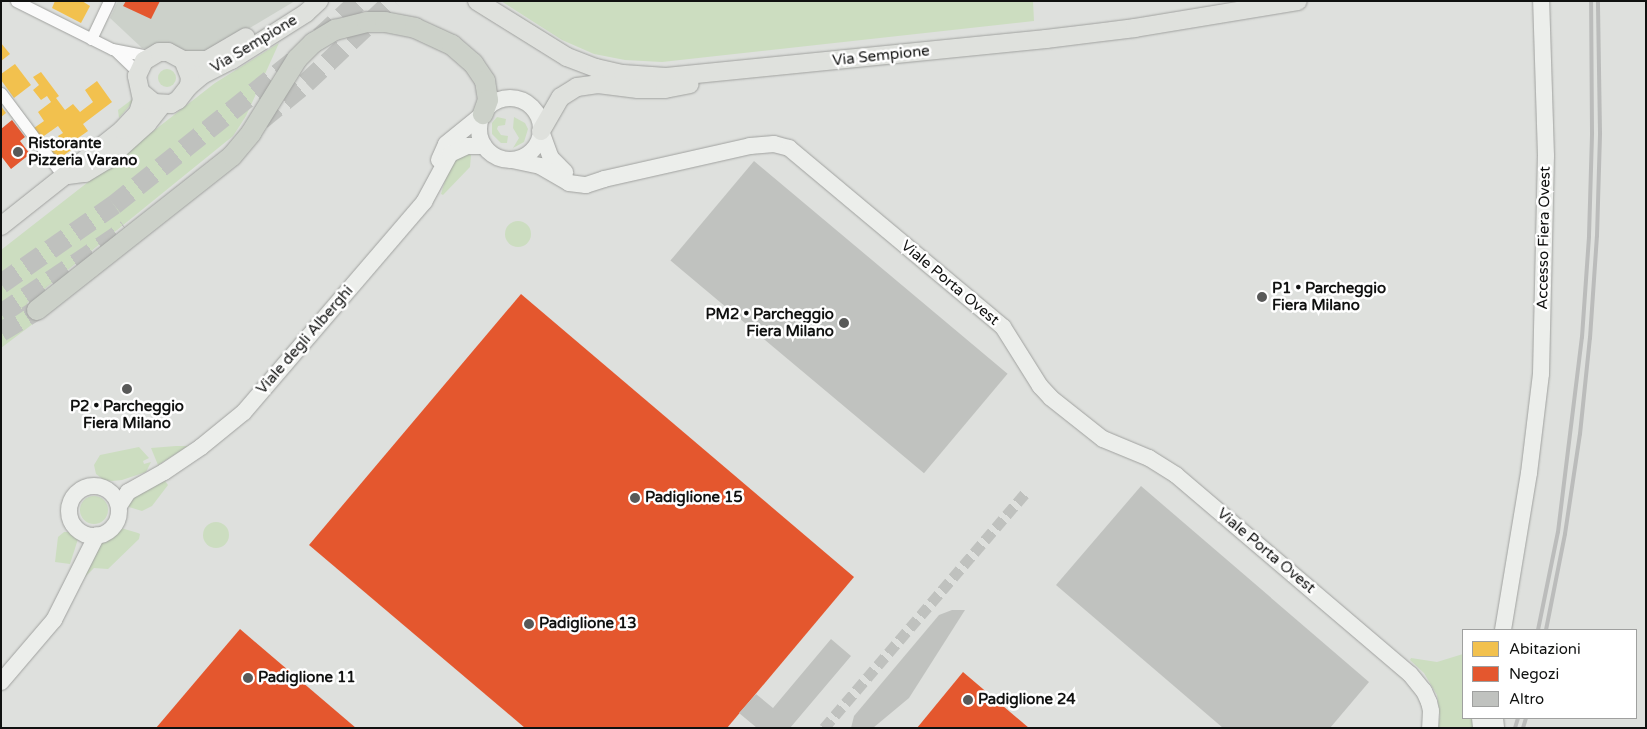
<!DOCTYPE html>
<meta charset="utf-8">
<style>
body{margin:0}
#map{position:relative;width:1647px;height:729px;overflow:hidden;background:#dee0dd;font-family:"Varela Round",sans-serif}
div>[style]{position:absolute}
.built>*{inset:0;background:#ccd1ca}
.green>*{inset:0;background:#ccddc0}
.round{border-radius:50%}
.homes>*{inset:0;background:#f2c14e}
.shops>*{inset:0;background:#e4572e}
.building>*{inset:0;background:#c0c2bf;transform-origin:0 0}
.street-tunnel>*{height:11px;margin-top:-5.5px;transform-origin:0;background:repeating-linear-gradient(90deg,#bfc1be 0 11px,transparent 0 16.5px)}
.highway-tunnel>*{height:20px;margin-top:-10px;transform-origin:0;background:repeating-linear-gradient(90deg,#bfc1be 0 20px,transparent 0 30px)}
.roads{filter:drop-shadow(0 0 1px #a0a19f) drop-shadow(0 0 1px #a0a19f)}
.street>*{height:11px;margin:-5.5px;padding:0 5.5px;transform-origin:5.5px;border-radius:5.5px;background:#fafafa}
.secondary>*{height:16px;margin:-8px;padding:0 8px;transform-origin:8px;border-radius:8px;background:#eceeeb}
.secondary>.ring{margin:-8px;padding:0;box-sizing:content-box;background:none;border:16px solid #eceeeb;border-radius:50%}
.primary>*{height:18px;margin:-9px;padding:0 9px;transform-origin:9px;border-radius:9px;background:#dfe1dd}
.highway>*{height:20px;margin:-10px;padding:0 10px;transform-origin:10px;border-radius:10px;background:#ccd1c9}
.rail>*{height:4px;margin:-2px;padding:0 2px;transform-origin:2px;border-radius:2px;background:#bbbcbb}
.dots>*{width:14px;height:14px;translate:-50% -50%;box-sizing:border-box;border:2px solid #fff;border-radius:50%}
span{translate:-50% -50%;white-space:nowrap;text-align:center;line-height:1.15;-webkit-text-stroke:5px #fff;paint-order:stroke}
.street-label{font-size:15px;color:#101110}
.poi-label{font-size:15px;color:#101110;font-weight:700}
.left{translate:0 -50%;text-align:left}
.right{translate:-100% -50%;text-align:right}
.frame{position:absolute;inset:0;border:2px solid #101110;pointer-events:none}
.legend{position:absolute;left:1462px;top:629px;width:175px;height:90px;box-sizing:border-box;background:#fff;border:1px solid #9fa09f;margin:0;padding:6px 9px;list-style:none;font-size:15px;color:#101110}
.legend li{display:flex;align-items:center;gap:10px;height:25px}
.legend b{width:25px;border:1px solid #9fa09f}
</style>
<div id="map">
<div class="built">
<div style="clip-path:polygon(118px 1px,295px 1px,203px 56px,142px 48px,110px 18px)"></div>
</div>
<div class="green">
<div style="clip-path:polygon(501px 1px,1033px 1px,1034px 21px,662px 62px,625px 60px,594px 54px,562px 40px)"></div>
<div style="clip-path:polygon(279px 43px,246px 116px,233px 136px,27px 303px,38px 320px,1px 348px,1px 250px,215px 83px)"></div>
<div class="round" style="left:158px;top:69px;width:18px;height:18px"></div>
<div style="clip-path:polygon(134px 98px,131px 104px,119px 118px,118px 110px)"></div>
<div style="clip-path:polygon(497px 117px,506px 119px,505px 125px,498px 126px,497px 129px,501px 135px,508px 136px,507px 143px,501px 143px,492px 134px,492px 123px)"></div>
<div style="clip-path:polygon(514px 117px,525px 123px,528px 129px,524px 142px,513px 148px,519px 138px,513px 128px)"></div>
<div style="clip-path:polygon(466px 154px,471px 155px,470px 167px,443px 195px,441px 194px,448px 171px,455px 158px)"></div>
<div class="round" style="left:505px;top:221px;width:26px;height:26px"></div>
<div style="clip-path:polygon(188px 446px,158px 465px,151px 448px,176px 446px)"></div>
<div style="clip-path:polygon(139px 447px,149px 458px,143px 461px,144px 464px,151px 462px,146px 472px,122px 480px,112px 481px,104px 480px,96px 474px,94px 465px,100px 455px)"></div>
<div style="clip-path:polygon(165px 481px,168px 485px,152px 506px,142px 511px,129px 507px,128px 500px)"></div>
<div class="round" style="left:80px;top:496px;width:28px;height:28px"></div>
<div class="round" style="left:203px;top:522px;width:26px;height:26px"></div>
<div style="clip-path:polygon(121px 528px,138px 533px,140px 534px,139px 539px,108px 569px,94px 568px,84px 578px,101px 543px,111px 538px)"></div>
<div style="clip-path:polygon(64px 532px,72px 532px,78px 539px,70px 564px,55px 562px,58px 537px)"></div>
<div style="clip-path:polygon(1463px 654px,1463px 718px,1473px 718px,1473px 728px,1438px 728px,1440px 716px,1437px 695px,1424px 673px,1410px 660px,1411px 658px,1437px 662px)"></div>
</div>
<div class="homes">
<div style="clip-path:polygon(55px 1px,82px 1px,90px 6px,81px 23px,52px 8px)"></div>
<div style="clip-path:polygon(1px 43px,10px 54px,1px 61px)"></div>
<div style="clip-path:polygon(15px 64px,31px 85px,14px 98px,1px 80px,1px 74px)"></div>
<div style="clip-path:polygon(41px 72px,59px 96px,56px 98px,65px 110px,73px 104px,80px 112px,93px 102px,85px 90px,97px 81px,112px 102px,83px 124px,88px 131px,78px 138px,81px 143px,57px 160px,50px 150px,62px 142px,58px 136px,63px 133px,58px 126px,41px 138px,34px 128px,44px 121px,38px 112px,51px 102px,47px 96px,41px 100px,33px 90px,39px 85px,33px 77px)"></div>
<div style="clip-path:polygon(1px 106px,6px 113px,1px 117px)"></div>
</div>
<div class="shops">
<div style="clip-path:polygon(126px 1px,160px 1px,151px 19px,123px 6px)"></div>
<div style="clip-path:polygon(12px 120px,25px 137px,20px 141px,30px 154px,11px 169px,1px 156px,1px 129px)"></div>
<div style="clip-path:polygon(521px 294px,854px 577px,727px 728px,525px 728px,309px 545px)"></div>
<div style="clip-path:polygon(240px 629px,356px 728px,156px 728px)"></div>
<div style="clip-path:polygon(963px 672px,1029px 728px,917px 728px)"></div>
</div>
<div class="building">
<div style="left:754px;top:161px;width:331px;height:130px;rotate:40deg"></div>
<div style="clip-path:polygon(1141px 486px,1369px 682px,1330px 728px,1223px 728px,1056px 585px)"></div>
<div style="clip-path:polygon(952px 610px,965px 610px,909px 698px,873px 728px,851px 728px,854px 716px,939px 615px)"></div>
<div style="clip-path:polygon(831px 639px,851px 656px,790px 728px,757px 728px,739px 713px,756px 694px,773px 708px)"></div>
</div>
<div class="street-tunnel">
<div style="left:824px;top:728px;width:311px;rotate:-49.4deg"></div>
</div>
<div class="highway-tunnel">
<div style="left:320px;top:37px;width:53px;rotate:-42.7deg"></div>
<div style="left:261px;top:120px;width:58px;rotate:-39.4deg"></div>
<div style="left:306px;top:83px;width:120px;rotate:-43.3deg"></div>
<div style="left:1px;top:284px;width:138px;rotate:-35deg"></div>
<div style="left:114px;top:205px;width:232px;rotate:-38.7deg"></div>
<div style="left:1px;top:314px;width:151px;rotate:-33.9deg"></div>
<div style="left:1px;top:332px;width:42px;rotate:-31.4deg"></div>
</div>
<div class="roads">
<div class="street">
<div style="left:16px;top:1px;width:107px;rotate:26.6deg"></div>
<div style="left:112px;top:49px;width:38px;rotate:11deg"></div>
<div style="left:91px;top:39px;width:42px;rotate:-64.7deg"></div>
<div style="left:116px;top:51px;width:30px;rotate:44deg"></div>
<div style="left:1px;top:93px;width:104px;rotate:53.2deg"></div>
</div>
<div class="secondary">
<div class="ring" style="left:479px;top:98px;width:46px;height:46px"></div>
<div style="left:541px;top:131px;width:29px;rotate:70deg"></div>
<div style="left:551px;top:158px;width:20px;rotate:45deg"></div>
<div style="left:439px;top:160px;width:17px;rotate:-66deg"></div>
<div style="left:446px;top:144px;width:48px;rotate:-39deg"></div>
<div style="left:512px;top:160px;width:29px;rotate:12deg"></div>
<div style="left:540px;top:166px;width:34px;rotate:30deg"></div>
<div style="left:569px;top:183px;width:17px;rotate:7deg"></div>
<div style="left:586px;top:185px;width:19px;rotate:-18deg"></div>
<div style="left:604px;top:179px;width:150px;rotate:-12.7deg"></div>
<div style="left:750px;top:146px;width:24px;rotate:-5deg"></div>
<div style="left:774px;top:144px;width:16px;rotate:15deg"></div>
<div style="left:789px;top:148px;width:279px;rotate:39.9deg"></div>
<div style="left:1003px;top:327px;width:70px;rotate:57.9deg"></div>
<div style="left:1040px;top:386px;width:16px;rotate:47deg"></div>
<div style="left:1051px;top:398px;width:66px;rotate:38.3deg"></div>
<div style="left:1103px;top:439px;width:50px;rotate:22.4deg"></div>
<div style="left:1149px;top:458px;width:32px;rotate:32deg"></div>
<div style="left:1176px;top:475px;width:307px;rotate:40.4deg"></div>
<div style="left:1410px;top:674px;width:22px;rotate:51deg"></div>
<div style="left:1424px;top:691px;width:12px;rotate:66deg"></div>
<div style="left:1429px;top:702px;width:9px;rotate:77deg"></div>
<div style="left:1431px;top:711px;width:17px;rotate:93deg"></div>
<div class="ring" style="left:69px;top:486px;width:34px;height:34px"></div>
<div style="left:119px;top:506px;width:17px;rotate:-57deg"></div>
<div style="left:128px;top:492px;width:41px;rotate:-29.1deg"></div>
<div style="left:164px;top:472px;width:45px;rotate:-34deg"></div>
<div style="left:201px;top:447px;width:55px;rotate:-39.1deg"></div>
<div style="left:244px;top:412px;width:277px;rotate:-49.4deg"></div>
<div style="left:424px;top:202px;width:55px;rotate:-61.6deg"></div>
<div style="left:450px;top:154px;width:19px;rotate:-25deg"></div>
<div style="left:467px;top:146px;width:17px"></div>
<div style="left:1503px;top:630px;width:159px;rotate:-80.6deg"></div>
<div style="left:1529px;top:473px;width:100px;rotate:-83.1deg"></div>
<div style="left:1541px;top:374px;width:218px;rotate:-88.7deg"></div>
<div style="left:1546px;top:156px;width:155px;rotate:-91.8deg"></div>
<div style="left:1px;top:682px;width:82px;rotate:-49.5deg"></div>
<div style="left:54px;top:620px;width:95px;rotate:-63.2deg"></div>
<div style="left:1480px;top:718px;width:10px;rotate:84deg"></div>
<div style="left:1495px;top:718px;width:10px;rotate:84deg"></div>
</div>
<div class="primary">
<div style="left:477px;top:1px;width:106px;rotate:31.9deg"></div>
<div style="left:567px;top:57px;width:31px;rotate:21deg"></div>
<div style="left:596px;top:68px;width:28px;rotate:13deg"></div>
<div style="left:623px;top:74px;width:43px;rotate:4deg"></div>
<div style="left:666px;top:77px;width:382px;rotate:-5.7deg"></div>
<div style="left:1046px;top:39px;width:90px;rotate:-7deg"></div>
<div style="left:1135px;top:28px;width:165px;rotate:-9.4deg"></div>
<div style="left:183px;top:60px;width:24px"></div>
<div style="left:207px;top:60px;width:45px;rotate:-30.5deg"></div>
<div style="left:189px;top:86px;width:17px;rotate:-40deg"></div>
<div style="left:202px;top:75px;width:34px;rotate:-27deg"></div>
<div style="left:232px;top:60px;width:88px;rotate:-32.4deg"></div>
<div style="left:306px;top:13px;width:18px;rotate:-43deg"></div>
<div style="left:541px;top:131px;width:39px;rotate:-60deg"></div>
<div style="left:561px;top:97px;width:19px;rotate:-32deg"></div>
<div style="left:577px;top:87px;width:21px;rotate:-8deg"></div>
<div style="left:598px;top:84px;width:40px;rotate:7.1deg"></div>
<div style="left:638px;top:89px;width:27px"></div>
<div style="left:665px;top:89px;width:25px;rotate:-11deg"></div>
<div style="left:68px;top:175px;width:17px;rotate:-7deg"></div>
<div style="left:85px;top:173px;width:26px;rotate:-31deg"></div>
<div style="left:107px;top:160px;width:54px;rotate:-42deg"></div>
<div style="left:147px;top:124px;width:24px;rotate:-52deg"></div>
<div style="left:1px;top:226px;width:154px;rotate:-38.4deg"></div>
<div style="left:122px;top:130px;width:23px;rotate:-47deg"></div>
<div style="left:138px;top:113px;width:14px;rotate:-73deg"></div>
<div style="left:142px;top:100px;width:25px;rotate:-102deg"></div>
<div style="left:137px;top:76px;width:17px;rotate:-65deg"></div>
<div style="left:144px;top:61px;width:17px;rotate:-31deg"></div>
<div style="left:159px;top:52px;width:9px"></div>
<div style="left:168px;top:52px;width:17px;rotate:28deg"></div>
<div style="left:183px;top:60px;width:18px;rotate:68deg"></div>
<div style="left:190px;top:77px;width:9px;rotate:96deg"></div>
<div style="left:189px;top:86px;width:18px;rotate:128deg"></div>
<div style="left:178px;top:100px;width:8px;rotate:150deg"></div>
<div style="left:171px;top:104px;width:17px;rotate:-177deg"></div>
<div style="left:154px;top:103px;width:17px;rotate:-140deg"></div>
</div>
<div class="highway">
<div style="left:37px;top:310px;width:248px;rotate:-38.3deg"></div>
<div style="left:232px;top:156px;width:30px;rotate:-50deg"></div>
<div style="left:251px;top:133px;width:87px;rotate:-58.1deg"></div>
<div style="left:297px;top:59px;width:23px;rotate:-45deg"></div>
<div style="left:313px;top:43px;width:26px;rotate:-31deg"></div>
<div style="left:335px;top:30px;width:33px;rotate:-14deg"></div>
<div style="left:367px;top:22px;width:18px"></div>
<div style="left:385px;top:22px;width:31px;rotate:11deg"></div>
<div style="left:415px;top:28px;width:41px;rotate:24.7deg"></div>
<div style="left:452px;top:45px;width:28px;rotate:41deg"></div>
<div style="left:473px;top:63px;width:22px;rotate:56deg"></div>
<div style="left:485px;top:81px;width:19px;rotate:81deg"></div>
<div style="left:488px;top:100px;width:15px;rotate:110deg"></div>
</div>
</div>
<div class="rail">
<div style="left:1538px;top:630px;width:100px;rotate:-78.5deg"></div>
<div style="left:1558px;top:532px;width:196px;rotate:-83deg"></div>
<div style="left:1582px;top:337px;width:101px;rotate:-86deg"></div>
<div style="left:1589px;top:236px;width:103px;rotate:-88.3deg"></div>
<div style="left:1592px;top:133px;width:132px;rotate:-90.4deg"></div>
<div style="left:1546px;top:630px;width:98px;rotate:-78.8deg"></div>
<div style="left:1565px;top:534px;width:101px;rotate:-81.5deg"></div>
<div style="left:1580px;top:434px;width:97px;rotate:-84.1deg"></div>
<div style="left:1590px;top:338px;width:102px;rotate:-86.1deg"></div>
<div style="left:1597px;top:236px;width:103px;rotate:-88.3deg"></div>
<div style="left:1600px;top:133px;width:132px;rotate:-90.9deg"></div>
<div style="left:1515px;top:728px;width:10px;rotate:-73deg"></div>
<div style="left:1523px;top:728px;width:10px;rotate:-73deg"></div>
</div>
<div class="dots">
<div style="left:18px;top:152px;background:#585958"></div>
<div style="left:1262px;top:297px;background:#585958"></div>
<div style="left:844px;top:323px;background:#585958"></div>
<div style="left:127px;top:389px;background:#585958"></div>
<div style="left:635px;top:498px;background:#585958"></div>
<div style="left:529px;top:624px;background:#585958"></div>
<div style="left:248px;top:678px;background:#585958"></div>
<div style="left:968px;top:700px;background:#585958"></div>
</div>
<div class="street-label">
<span style="left:254px;top:44px;rotate:-31deg">Via Sempione</span>
<span style="left:881px;top:56px;rotate:-6deg">Via Sempione</span>
<span style="left:1544px;top:238px;rotate:-89deg">Accesso Fiera Ovest</span>
<span style="left:950px;top:283px;rotate:40deg">Viale Porta Ovest</span>
<span style="left:305px;top:340px;rotate:-49deg">Viale degli Alberghi</span>
<span style="left:1266px;top:551px;rotate:40deg">Viale Porta Ovest</span>
</div>
<div class="poi-label">
<span class="left" style="left:28px;top:152px">Ristorante<br>Pizzeria Varano</span>
<span class="left" style="left:1272px;top:297px">P1 • Parcheggio<br>Fiera Milano</span>
<span class="right" style="left:834px;top:323px">PM2 • Parcheggio<br>Fiera Milano</span>
<span style="left:127px;top:415px">P2 • Parcheggio<br>Fiera Milano</span>
<span class="left" style="left:645px;top:498px">Padiglione 15</span>
<span class="left" style="left:539px;top:624px">Padiglione 13</span>
<span class="left" style="left:258px;top:678px">Padiglione 11</span>
<span class="left" style="left:978px;top:700px">Padiglione 24</span>
</div>
<div class="frame"></div>
<ul class="legend">
<li><b style="height:14px;background:#f2c14e"></b>Abitazioni</li>
<li><b style="height:14px;background:#e4572e"></b>Negozi</li>
<li><b style="height:14px;background:#c0c2bf"></b>Altro</li>
</ul>
</div>
